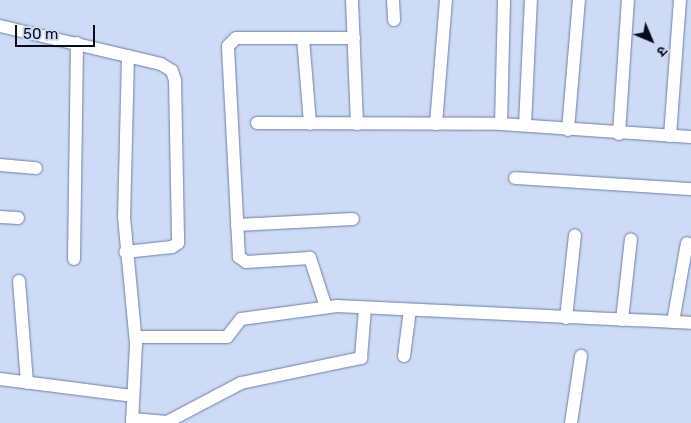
<!DOCTYPE html>
<meta charset="utf-8">
<style>
body{margin:0}
#map{position:relative;width:691px;height:423px;overflow:hidden;background:#cedbf6;font-family:Rubik,"Noto Sans Devanagari",sans-serif}
div>[style]{position:absolute}
.roads{filter:drop-shadow(0 0 1px #6c7ea7) drop-shadow(0 0 1px #6c7ea7)}
.street>*{height:12px;margin:-6px;padding:0 6px;transform-origin:6px;border-radius:6px;background:#fff}
span{translate:-50% -50%;white-space:nowrap;text-align:center;line-height:1.15;-webkit-text-stroke:5px #cedbf6;paint-order:stroke}
.north{position:absolute;left:626px;top:15px;width:50px;height:50px;-webkit-text-stroke:4px #cedbf6;paint-order:stroke;rotate:135deg;font-size:14px;font-weight:700;line-height:20px;text-align:center;color:#060c1a}
.north::after{content:'';display:block;margin:auto;width:18px;height:22px;background:#060c1a;clip-path:polygon(50% 0,100% 100%,50% 72%,0 100%)}
.scale{position:absolute;left:15px;top:25px;width:80px;height:22px;box-sizing:border-box;border:2px solid #060c1a;border-top:0;padding-left:6px;font-size:15px;line-height:18px;white-space:nowrap;color:#060c1a;-webkit-text-stroke:4px #cedbf6;paint-order:stroke}
</style>
<div id="map">
<div class="roads">
<div class="street">
<div style="left:352px;top:0;width:124px;rotate:87.7deg"></div>
<div style="left:393px;top:0;width:20px;rotate:87deg"></div>
<div style="left:0;top:26px;width:165px;rotate:13.3deg"></div>
<div style="left:161px;top:64px;width:13px;rotate:32deg"></div>
<div style="left:172px;top:71px;width:9px;rotate:72deg"></div>
<div style="left:175px;top:80px;width:163px;rotate:88.9deg"></div>
<div style="left:178px;top:243px;width:7px;rotate:146deg"></div>
<div style="left:172px;top:247px;width:47px;rotate:173.9deg"></div>
<div style="left:303px;top:38px;width:86px;rotate:85.3deg"></div>
<div style="left:128px;top:56px;width:161px;rotate:91.4deg"></div>
<div style="left:124px;top:217px;width:128px;rotate:84.6deg"></div>
<div style="left:136px;top:344px;width:79px;rotate:92.9deg"></div>
<div style="left:257px;top:123px;width:244px;rotate:0.2deg"></div>
<div style="left:501px;top:124px;width:190px;rotate:3.9deg"></div>
<div style="left:436px;top:124px;width:124px;rotate:-85.4deg"></div>
<div style="left:501px;top:124px;width:124px;rotate:-88.6deg"></div>
<div style="left:525px;top:125px;width:125px;rotate:-87.3deg"></div>
<div style="left:568px;top:130px;width:130px;rotate:-85.2deg"></div>
<div style="left:619px;top:134px;width:134px;rotate:-86.2deg"></div>
<div style="left:670px;top:136px;width:136px;rotate:-85.8deg"></div>
<div style="left:0;top:165px;width:36px;rotate:5deg"></div>
<div style="left:515px;top:178px;width:176px;rotate:3.6deg"></div>
<div style="left:0;top:217px;width:18px;rotate:3deg"></div>
<div style="left:237px;top:225px;width:116px;rotate:-3deg"></div>
<div style="left:74px;top:259px;width:216px;rotate:-89.2deg"></div>
<div style="left:19px;top:281px;width:102px;rotate:85.5deg"></div>
<div style="left:326px;top:307px;width:52px;rotate:-108.1deg"></div>
<div style="left:310px;top:258px;width:64px;rotate:176.4deg"></div>
<div style="left:246px;top:262px;width:9px;rotate:-144deg"></div>
<div style="left:239px;top:257px;width:211px;rotate:-93deg"></div>
<div style="left:228px;top:46px;width:11px;rotate:-45deg"></div>
<div style="left:236px;top:38px;width:118px"></div>
<div style="left:566px;top:318px;width:83px;rotate:-83.8deg"></div>
<div style="left:622px;top:320px;width:81px;rotate:-83.7deg"></div>
<div style="left:673px;top:322px;width:80px;rotate:-80deg"></div>
<div style="left:136px;top:337px;width:91px"></div>
<div style="left:227px;top:337px;width:23px;rotate:-52deg"></div>
<div style="left:241px;top:319px;width:97px;rotate:-7.7deg"></div>
<div style="left:337px;top:306px;width:354px;rotate:2.7deg"></div>
<div style="left:404px;top:356px;width:46px;rotate:-82.6deg"></div>
<div style="left:0;top:379px;width:133px;rotate:7.3deg"></div>
<div style="left:132px;top:419px;width:35px;rotate:5deg"></div>
<div style="left:167px;top:422px;width:84px;rotate:-27.8deg"></div>
<div style="left:241px;top:383px;width:123px;rotate:-11.8deg"></div>
<div style="left:361px;top:358px;width:50px;rotate:-85.4deg"></div>
<div style="left:571px;top:423px;width:68px;rotate:-81.5deg"></div>
</div>
</div>
<div class="north">उ</div>
<div class="scale">50 m</div>
</div>
